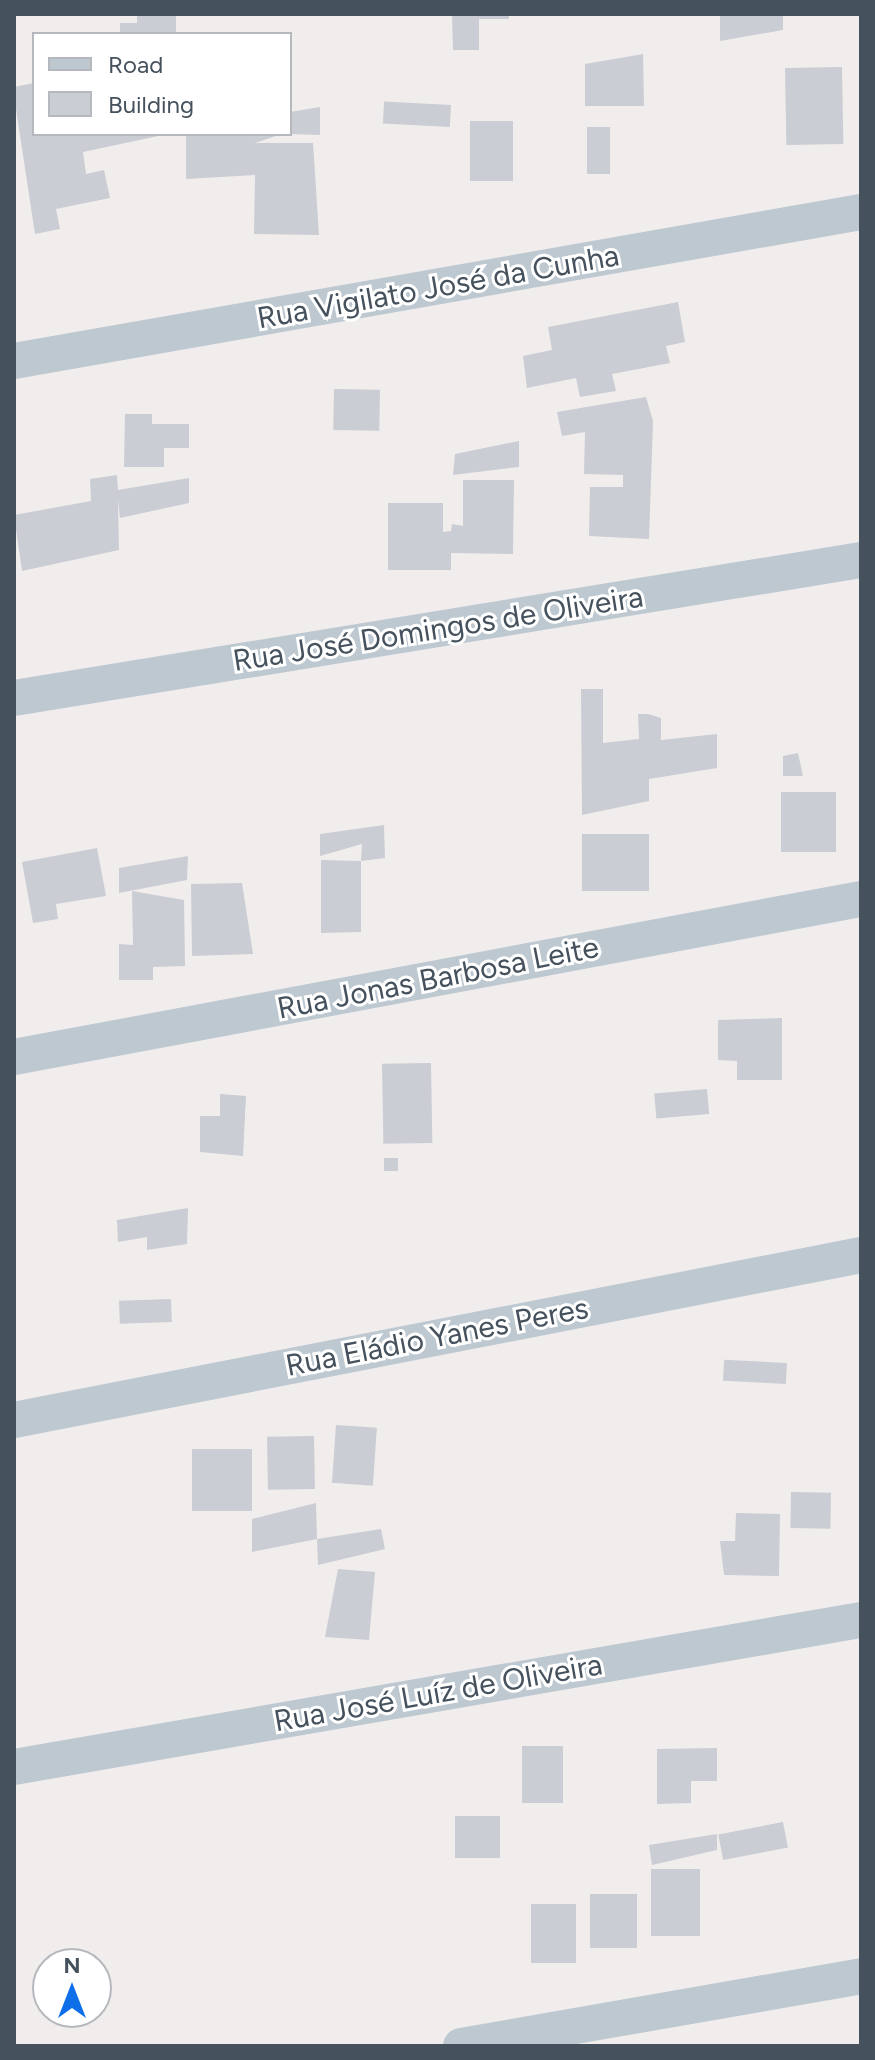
<!DOCTYPE html>
<meta charset="utf-8">
<style>
body{margin:0}
#map{position:relative;width:875px;height:2060px;overflow:hidden;background:#f1eded;font-family:Figtree,sans-serif}
div>[style]{position:absolute}
.building>*{inset:0;background:#cacdd3;transform-origin:0 0}
.minor>*{height:36px;margin:-18px;padding:0 18px;transform-origin:18px;border-radius:18px;background:#bdc8d1}
span{translate:-50% -50%;white-space:nowrap;text-align:center;line-height:1.15;-webkit-text-stroke:6px #fff;paint-order:stroke}
.street-label{font-size:30px;color:#45515c}
.frame{position:absolute;inset:0;border:16px solid #45515c;pointer-events:none}
.legend{position:absolute;left:32px;top:32px;width:260px;height:104px;box-sizing:border-box;background:#fff;border:2px solid #b5b9be;margin:0;padding:10px 14px;list-style:none;font-size:24px;color:#45515c}
.legend li{display:flex;align-items:center;gap:16px;height:40px}
.legend b{width:40px;border:2px solid #b5b9be}
.north{position:absolute;left:32px;top:1948px;width:80px;height:80px;box-sizing:border-box;background:#fff;border:2px solid #b5b9be;border-radius:50%;rotate:0deg;font-size:22px;font-weight:700;line-height:32px;text-align:center;color:#45515c}
.north::after{content:'';display:block;margin:auto;width:28px;height:36px;background:#0f6fe9;clip-path:polygon(50% 0,100% 100%,50% 72%,0 100%)}
</style>
<div id="map">
<div class="building">
<div style="clip-path:polygon(137px 14px,176px 14px,176px 34px,120px 34px,120px 23px,137px 23px)"></div>
<div style="clip-path:polygon(452px 14px,509px 14px,509px 19px,479px 19px,479px 50px,453px 50px)"></div>
<div style="clip-path:polygon(720px 14px,783px 14px,783px 30px,720px 41px)"></div>
<div style="clip-path:polygon(643px 54px,644px 106px,585px 106px,585px 64px)"></div>
<div style="left:842px;top:67px;width:77px;height:57px;rotate:89deg"></div>
<div style="clip-path:polygon(34px 83px,34px 134px,163px 135px,83px 152px,86px 174px,104px 170px,110px 198px,56px 209px,60px 229px,35px 234px,14px 96px,14px 87px)"></div>
<div style="left:451px;top:105px;width:22px;height:67px;rotate:93deg"></div>
<div style="clip-path:polygon(320px 107px,320px 135px,290px 134px,290px 112px)"></div>
<div style="left:470px;top:121px;width:43px;height:60px"></div>
<div style="left:587px;top:127px;width:23px;height:47px"></div>
<div style="clip-path:polygon(186px 134px,282px 134px,255px 143px,313px 143px,319px 235px,254px 234px,255px 175px,186px 179px)"></div>
<div style="clip-path:polygon(678px 302px,685px 342px,666px 346px,670px 363px,612px 374px,616px 391px,580px 397px,576px 378px,527px 388px,523px 356px,552px 350px,548px 327px)"></div>
<div style="left:334px;top:389px;width:46px;height:41px;rotate:1deg"></div>
<div style="clip-path:polygon(646px 397px,653px 421px,649px 539px,589px 536px,590px 487px,623px 487px,623px 475px,584px 474px,585px 432px,562px 436px,557px 412px)"></div>
<div style="clip-path:polygon(125px 414px,152px 414px,152px 424px,189px 424px,189px 448px,164px 448px,164px 467px,124px 467px)"></div>
<div style="clip-path:polygon(519px 441px,519px 467px,453px 475px,455px 454px)"></div>
<div style="clip-path:polygon(117px 475px,118px 490px,189px 478px,189px 503px,120px 518px,118px 499px,119px 550px,22px 571px,14px 515px,91px 501px,90px 479px)"></div>
<div style="clip-path:polygon(463px 480px,514px 480px,513px 554px,451px 553px,451px 570px,388px 570px,388px 503px,443px 503px,443px 532px,451px 531px,452px 524px,463px 526px)"></div>
<div style="clip-path:polygon(581px 689px,603px 689px,603px 743px,639px 739px,638px 714px,648px 714px,661px 718px,661px 740px,717px 734px,717px 768px,649px 779px,649px 801px,582px 815px)"></div>
<div style="clip-path:polygon(798px 753px,803px 776px,783px 776px,783px 756px)"></div>
<div style="left:781px;top:792px;width:55px;height:60px"></div>
<div style="clip-path:polygon(384px 825px,385px 858px,361px 861px,361px 932px,321px 933px,321px 860px,361px 861px,362px 844px,320px 856px,320px 834px)"></div>
<div style="left:582px;top:834px;width:67px;height:57px"></div>
<div style="clip-path:polygon(97px 848px,106px 896px,56px 904px,58px 919px,33px 923px,22px 862px)"></div>
<div style="clip-path:polygon(188px 856px,187px 880px,119px 893px,119px 868px)"></div>
<div style="clip-path:polygon(242px 883px,253px 954px,192px 956px,191px 884px)"></div>
<div style="clip-path:polygon(132px 891px,184px 900px,185px 966px,153px 967px,153px 980px,119px 980px,119px 944px,133px 945px)"></div>
<div style="clip-path:polygon(782px 1018px,782px 1080px,737px 1080px,737px 1061px,718px 1060px,718px 1020px)"></div>
<div style="left:431px;top:1063px;width:80px;height:49px;rotate:89deg"></div>
<div style="left:707px;top:1089px;width:25px;height:53px;rotate:85deg"></div>
<div style="clip-path:polygon(220px 1094px,246px 1096px,243px 1156px,200px 1152px,200px 1116px,220px 1116px)"></div>
<div style="left:384px;top:1158px;width:14px;height:13px"></div>
<div style="clip-path:polygon(188px 1208px,187px 1244px,147px 1250px,147px 1237px,118px 1242px,117px 1220px)"></div>
<div style="left:171px;top:1299px;width:23px;height:52px;rotate:88deg"></div>
<div style="left:787px;top:1363px;width:21px;height:63px;rotate:93deg"></div>
<div style="left:336px;top:1425px;width:41px;height:58px;rotate:4deg"></div>
<div style="left:314px;top:1436px;width:53px;height:47px;rotate:89deg"></div>
<div style="left:192px;top:1449px;width:60px;height:62px"></div>
<div style="left:791px;top:1492px;width:40px;height:36px;rotate:1deg"></div>
<div style="clip-path:polygon(316px 1503px,317px 1539px,252px 1552px,252px 1519px)"></div>
<div style="clip-path:polygon(736px 1513px,780px 1514px,779px 1576px,724px 1575px,720px 1541px,735px 1541px)"></div>
<div style="clip-path:polygon(381px 1529px,385px 1549px,318px 1565px,317px 1539px)"></div>
<div style="clip-path:polygon(338px 1569px,375px 1572px,369px 1640px,325px 1637px)"></div>
<div style="left:522px;top:1746px;width:41px;height:57px"></div>
<div style="clip-path:polygon(717px 1748px,717px 1781px,691px 1781px,691px 1803px,657px 1804px,657px 1749px)"></div>
<div style="left:455px;top:1816px;width:45px;height:42px"></div>
<div style="left:783px;top:1822px;width:26px;height:66px;rotate:79deg"></div>
<div style="clip-path:polygon(717px 1834px,717px 1850px,652px 1865px,649px 1845px)"></div>
<div style="left:651px;top:1869px;width:49px;height:67px"></div>
<div style="left:590px;top:1894px;width:47px;height:54px"></div>
<div style="left:531px;top:1904px;width:45px;height:59px"></div>
</div>
<div class="minor">
<div style="left:14px;top:361px;width:860px;rotate:-9.98deg"></div>
<div style="left:14px;top:698px;width:858px;rotate:-9.25deg"></div>
<div style="left:14px;top:1057px;width:862px;rotate:-10.57deg"></div>
<div style="left:14px;top:1420px;width:863px;rotate:-11.02deg"></div>
<div style="left:14px;top:1767px;width:860px;rotate:-9.85deg"></div>
<div style="left:461px;top:2046px;width:406px;rotate:-9.9deg"></div>
</div>
<div class="street-label">
<span style="left:438px;top:287px;rotate:-10deg">Rua Vigilato José da Cunha</span>
<span style="left:438px;top:629px;rotate:-9deg">Rua José Domingos de Oliveira</span>
<span style="left:438px;top:978px;rotate:-11deg">Rua Jonas Barbosa Leite</span>
<span style="left:437px;top:1337px;rotate:-11deg">Rua Eládio Yanes Peres</span>
<span style="left:438px;top:1693px;rotate:-10deg">Rua José Luíz de Oliveira</span>
</div>
<div class="frame"></div>
<ul class="legend">
<li><b style="height:10px;background:#bdc8d1"></b>Road</li>
<li><b style="height:22px;background:#cacdd3"></b>Building</li>
</ul>
<div class="north">N</div>
</div>
